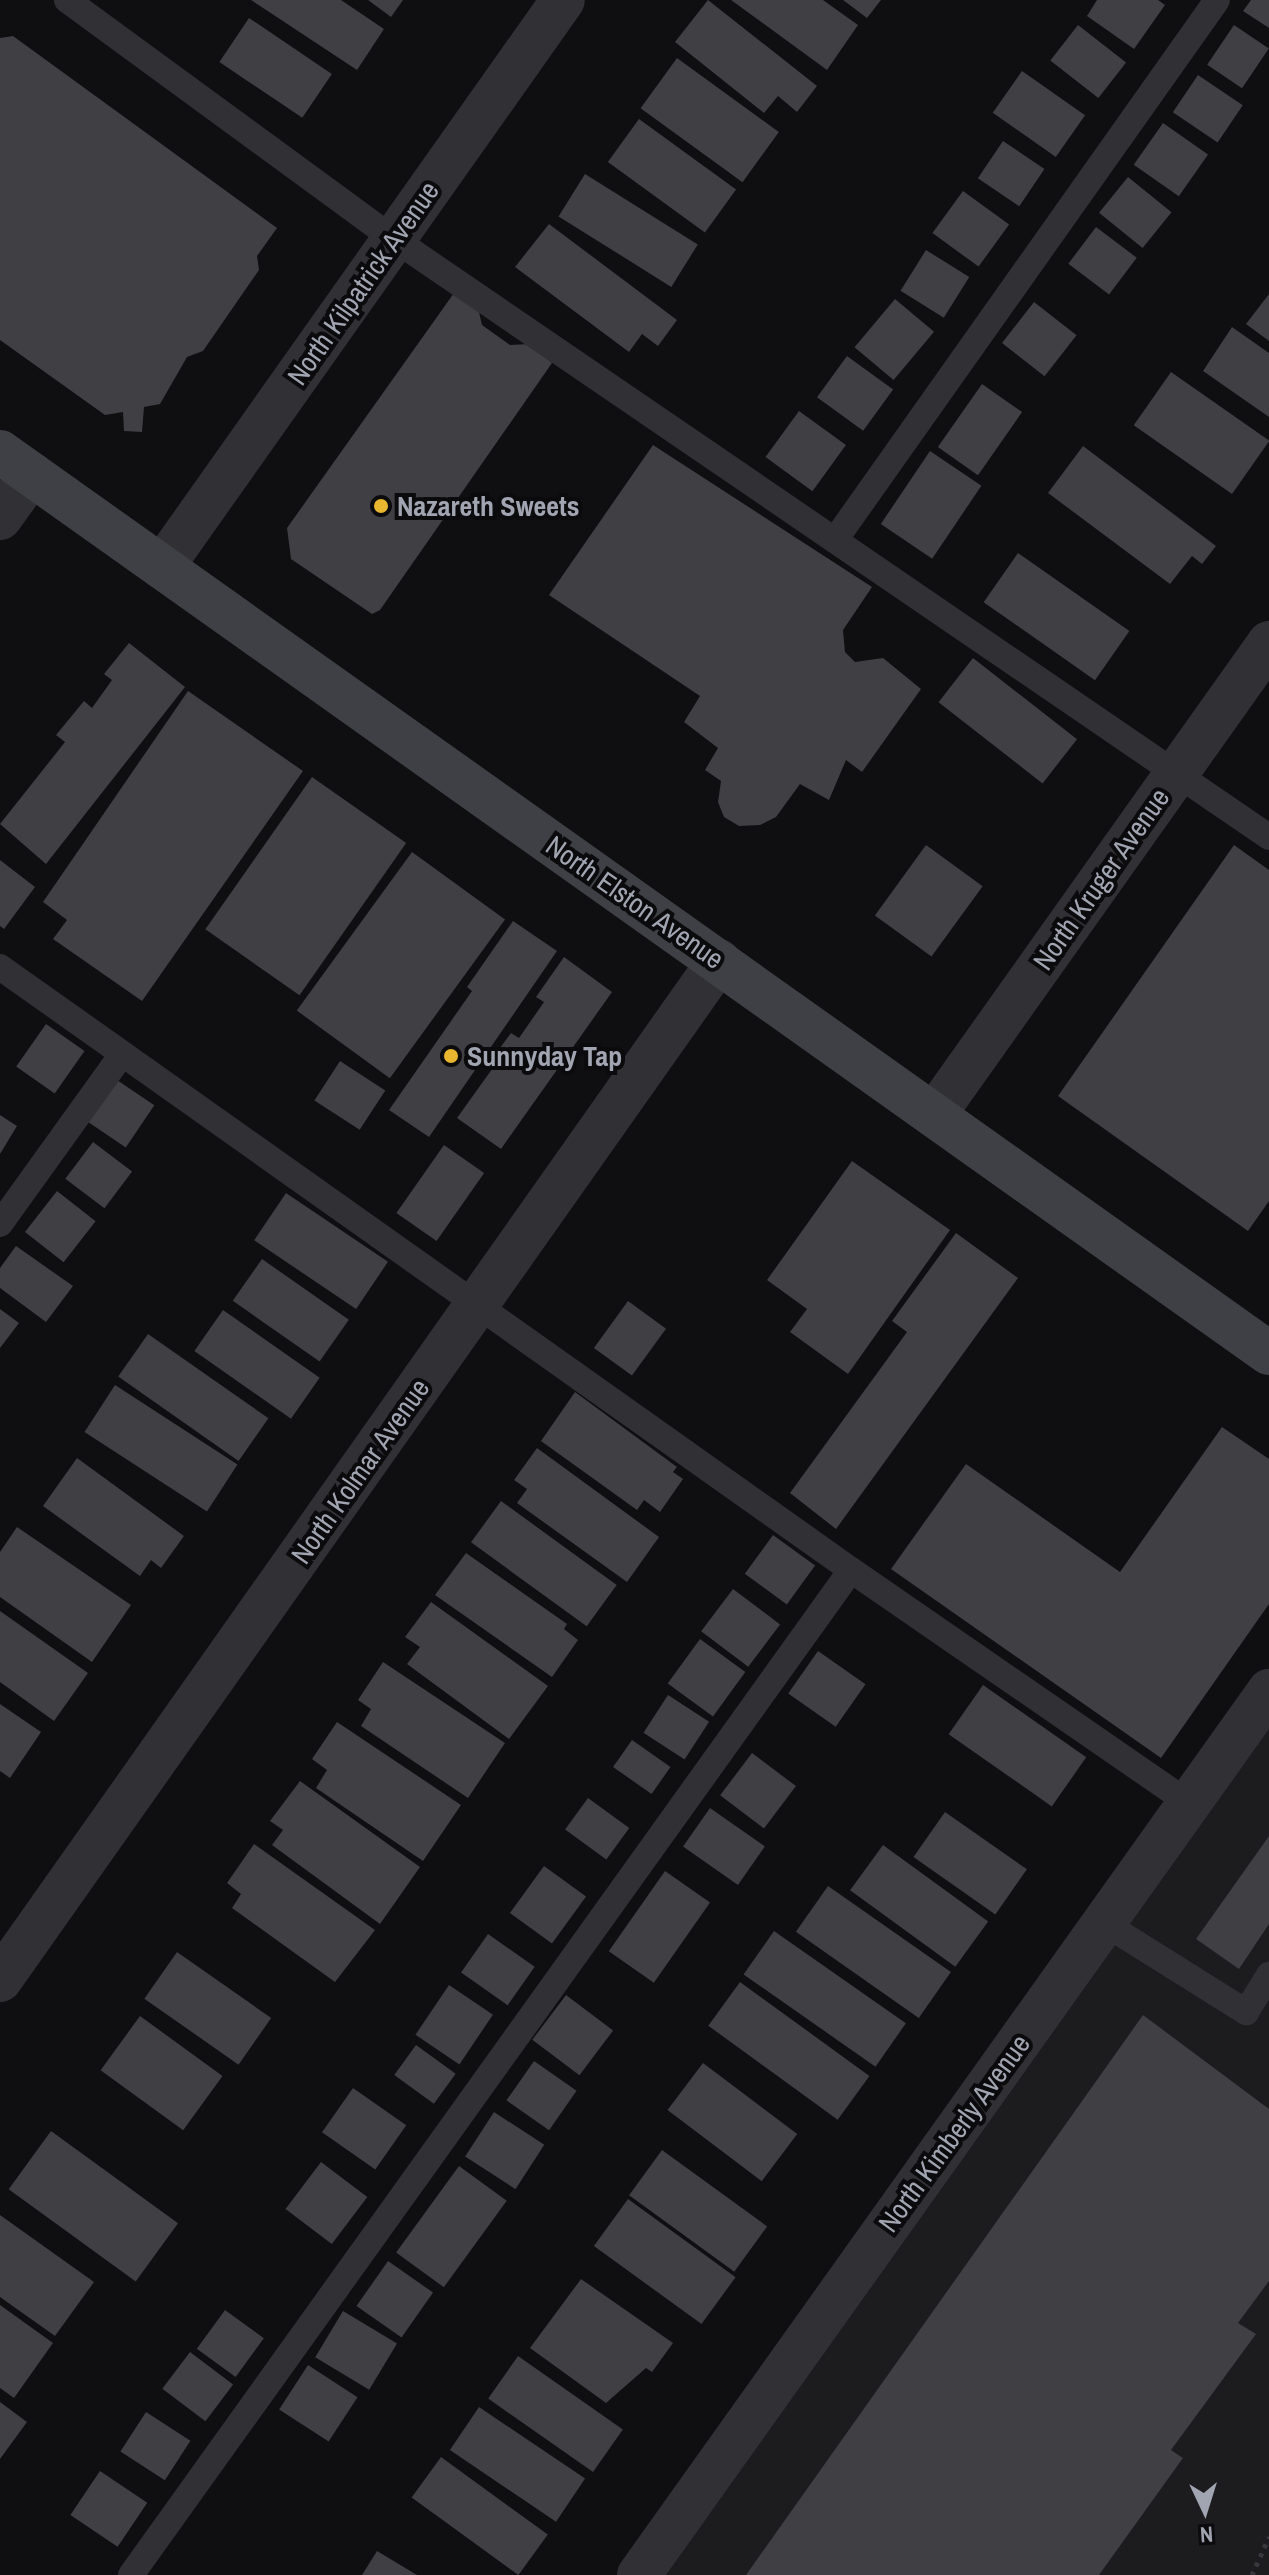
<!DOCTYPE html>
<style>
body{margin:0}
#map{position:relative;width:1269px;height:2575px;overflow:hidden;background:#0f0f11;font-family:"Archivo Narrow",sans-serif}
div>[style]{position:absolute}
.built>*{inset:0;background:#1c1b1e}
.building>*{inset:0;background:#3f3f44;transform-origin:0 0}
.path>*{height:5px;margin-top:-2.5px;transform-origin:0;background:repeating-linear-gradient(90deg,#37383c 0 4px,transparent 0 10px)}
.service>*{height:26px;margin:-13px;padding:0 13px;transform-origin:13px;border-radius:13px;background:#313135}
.minor>*{height:44px;margin:-22px;padding:0 22px;transform-origin:22px;border-radius:22px;background:#313135}
.secondary>*{height:44px;margin:-22px;padding:0 22px;transform-origin:22px;border-radius:22px;background:#3f4045}
.dots>*{width:22px;height:22px;translate:-50% -50%;box-sizing:border-box;border:4px solid #0b0a0c;border-radius:50%}
span{translate:-50% -50%;white-space:nowrap;text-align:center;line-height:1.15;-webkit-text-stroke:8px #0b0a0c;paint-order:stroke}
.street-label{font-size:28px;color:#a1a5b1}
.poi-label{font-size:28px;color:#a1a5b1;font-weight:700}
.left{translate:0 -50%;text-align:left}
.north{position:absolute;left:1165px;top:2471px;width:80px;height:80px;-webkit-text-stroke:6px #0b0a0c;paint-order:stroke;rotate:176deg;font-size:22px;font-weight:700;line-height:32px;text-align:center;color:#a1a5b1}
.north::after{content:'';display:block;margin:auto;width:28px;height:36px;background:#a1a5b1;clip-path:polygon(50% 0,100% 100%,50% 72%,0 100%)}
</style>
<div id="map">
<div class="built">
<div style="clip-path:polygon(1269px 1725px,1269px 2575px,662px 2575px)"></div>
</div>
<div class="building">
<div style="clip-path:polygon(251px 0,341px 0,384px 29px,357px 70px)"></div>
<div style="clip-path:polygon(368px 0,403px 0,391px 17px)"></div>
<div style="clip-path:polygon(708px 0,817px 86px,797px 112px,778px 96px,764px 113px,675px 42px)"></div>
<div style="clip-path:polygon(731px 0,823px 0,858px 25px,827px 70px)"></div>
<div style="clip-path:polygon(843px 0,881px 0,867px 18px)"></div>
<div style="clip-path:polygon(1097px 0,1158px 0,1165px 5px,1134px 49px,1087px 16px)"></div>
<div style="clip-path:polygon(1251px 0,1269px 0,1269px 28px,1243px 11px)"></div>
<div style="left:249px;top:18px;width:100px;height:53px;rotate:34deg"></div>
<div style="left:1078px;top:25px;width:61px;height:45px;rotate:38deg"></div>
<div style="left:1234px;top:25px;width:42px;height:48px;rotate:34deg"></div>
<div style="clip-path:polygon(13px 36px,277px 228px,257px 256px,259px 270px,203px 351px,187px 357px,160px 404px,144px 407px,142px 432px,124px 431px,123px 412px,105px 415px,0 340px,0 38px)"></div>
<div style="left:677px;top:58px;width:126px;height:62px;rotate:36deg"></div>
<div style="left:1022px;top:71px;width:77px;height:51px;rotate:35deg"></div>
<div style="left:1198px;top:75px;width:54px;height:45px;rotate:34deg"></div>
<div style="left:639px;top:119px;width:120px;height:53px;rotate:36deg"></div>
<div style="left:1163px;top:123px;width:55px;height:51px;rotate:35deg"></div>
<div style="left:1003px;top:141px;width:50px;height:45px;rotate:34deg"></div>
<div style="left:585px;top:174px;width:133px;height:50px;rotate:32deg"></div>
<div style="left:1128px;top:177px;width:56px;height:46px;rotate:39deg"></div>
<div style="left:963px;top:191px;width:57px;height:52px;rotate:36deg"></div>
<div style="clip-path:polygon(549px 224px,677px 320px,658px 346px,642px 334px,629px 352px,515px 267px)"></div>
<div style="left:1096px;top:227px;width:51px;height:46px;rotate:37deg"></div>
<div style="left:926px;top:250px;width:51px;height:48px;rotate:32deg"></div>
<div style="clip-path:polygon(454px 293px,479px 312px,482px 325px,510px 345px,529px 344px,552px 363px,380px 610px,372px 614px,291px 559px,287px 528px)"></div>
<div style="clip-path:polygon(1269px 294px,1269px 341px,1246px 324px)"></div>
<div style="left:895px;top:299px;width:51px;height:63px;rotate:40deg"></div>
<div style="left:1034px;top:302px;width:54px;height:52px;rotate:38deg"></div>
<div style="clip-path:polygon(1232px 327px,1269px 353px,1269px 417px,1203px 371px)"></div>
<div style="left:847px;top:356px;width:57px;height:51px;rotate:36deg"></div>
<div style="left:1171px;top:372px;width:120px;height:65px;rotate:35deg"></div>
<div style="left:982px;top:384px;width:49px;height:77px;rotate:35deg"></div>
<div style="left:799px;top:411px;width:58px;height:57px;rotate:36deg"></div>
<div style="clip-path:polygon(653px 445px,872px 587px,843px 630px,845px 652px,855px 662px,883px 658px,921px 689px,862px 772px,846px 760px,829px 800px,800px 784px,776px 817px,760px 825px,739px 826px,724px 817px,718px 802px,721px 781px,705px 770px,718px 748px,684px 722px,700px 696px,549px 595px)"></div>
<div style="clip-path:polygon(1083px 446px,1216px 546px,1202px 564px,1192px 556px,1170px 584px,1048px 493px)"></div>
<div style="left:930px;top:451px;width:62px;height:88px;rotate:34deg"></div>
<div style="left:1018px;top:553px;width:136px;height:60px;rotate:35deg"></div>
<div style="clip-path:polygon(129px 643px,185px 687px,46px 864px,0 824px,65px 742px,56px 735px,84px 701px,92px 708px,112px 680px,104px 674px)"></div>
<div style="left:973px;top:658px;width:132px;height:56px;rotate:38deg"></div>
<div style="clip-path:polygon(188px 691px,303px 771px,142px 1001px,53px 939px,67px 920px,43px 902px)"></div>
<div style="left:312px;top:777px;width:115px;height:186px;rotate:35deg"></div>
<div style="left:926px;top:845px;width:70px;height:87px;rotate:36deg"></div>
<div style="clip-path:polygon(1234px 845px,1269px 870px,1269px 1201px,1248px 1231px,1058px 1096px)"></div>
<div style="left:412px;top:852px;width:115px;height:196px;rotate:36deg"></div>
<div style="clip-path:polygon(0 860px,35px 887px,4px 929px,0 926px)"></div>
<div style="clip-path:polygon(513px 921px,557px 951px,429px 1137px,389px 1110px,472px 991px,467px 987px)"></div>
<div style="clip-path:polygon(564px 957px,612px 992px,501px 1149px,457px 1118px,505px 1051px,500px 1048px,511px 1033px,519px 1038px,544px 1002px,536px 997px)"></div>
<div style="left:46px;top:1024px;width:47px;height:52px;rotate:35deg"></div>
<div style="left:340px;top:1061px;width:54px;height:47px;rotate:33deg"></div>
<div style="left:117px;top:1080px;width:45px;height:51px;rotate:34deg"></div>
<div style="clip-path:polygon(0 1115px,17px 1126px,0 1154px)"></div>
<div style="left:93px;top:1142px;width:49px;height:46px;rotate:37deg"></div>
<div style="left:444px;top:1145px;width:49px;height:83px;rotate:35deg"></div>
<div style="clip-path:polygon(852px 1161px,950px 1230px,848px 1374px,790px 1332px,807px 1309px,767px 1280px)"></div>
<div style="left:57px;top:1191px;width:49px;height:52px;rotate:38deg"></div>
<div style="left:286px;top:1193px;width:123px;height:57px;rotate:34deg"></div>
<div style="clip-path:polygon(956px 1233px,1018px 1278px,836px 1529px,790px 1493px,907px 1332px,892px 1321px)"></div>
<div style="clip-path:polygon(16px 1246px,73px 1286px,46px 1322px,0 1288px,0 1268px)"></div>
<div style="left:262px;top:1259px;width:106px;height:51px;rotate:35deg"></div>
<div style="left:628px;top:1301px;width:47px;height:58px;rotate:36deg"></div>
<div style="clip-path:polygon(0 1309px,19px 1323px,0 1348px)"></div>
<div style="left:223px;top:1310px;width:118px;height:50px;rotate:35deg"></div>
<div style="left:148px;top:1334px;width:147px;height:52px;rotate:35deg"></div>
<div style="left:115px;top:1385px;width:146px;height:56px;rotate:33deg"></div>
<div style="clip-path:polygon(575px 1392px,677px 1467px,673px 1472px,683px 1479px,660px 1512px,644px 1500px,637px 1510px,541px 1441px)"></div>
<div style="clip-path:polygon(1222px 1427px,1269px 1459px,1269px 1604px,1161px 1758px,891px 1569px,966px 1464px,1120px 1572px)"></div>
<div style="clip-path:polygon(537px 1448px,659px 1537px,627px 1582px,517px 1503px,527px 1489px,514px 1480px)"></div>
<div style="clip-path:polygon(77px 1458px,184px 1536px,161px 1568px,151px 1560px,140px 1576px,43px 1506px)"></div>
<div style="left:501px;top:1501px;width:143px;height:51px;rotate:36deg"></div>
<div style="clip-path:polygon(17px 1527px,131px 1605px,92px 1662px,0 1597px,0 1552px)"></div>
<div style="left:773px;top:1535px;width:52px;height:48px;rotate:36deg"></div>
<div style="clip-path:polygon(466px 1553px,567px 1624px,564px 1629px,578px 1640px,552px 1677px,435px 1595px)"></div>
<div style="left:733px;top:1589px;width:59px;height:53px;rotate:37deg"></div>
<div style="clip-path:polygon(431px 1602px,548px 1686px,509px 1739px,407px 1664px,420px 1647px,405px 1637px)"></div>
<div style="clip-path:polygon(0 1611px,88px 1673px,54px 1721px,0 1682px)"></div>
<div style="left:700px;top:1639px;width:56px;height:55px;rotate:36deg"></div>
<div style="left:818px;top:1651px;width:58px;height:52px;rotate:35deg"></div>
<div style="clip-path:polygon(383px 1662px,505px 1743px,468px 1798px,361px 1726px,371px 1709px,358px 1700px)"></div>
<div style="left:983px;top:1685px;width:126px;height:60px;rotate:35deg"></div>
<div style="left:668px;top:1695px;width:49px;height:45px;rotate:33deg"></div>
<div style="clip-path:polygon(0 1704px,41px 1732px,10px 1778px,0 1771px)"></div>
<div style="clip-path:polygon(337px 1722px,461px 1805px,423px 1861px,316px 1788px,327px 1770px,312px 1759px)"></div>
<div style="left:632px;top:1740px;width:47px;height:33px;rotate:35deg"></div>
<div style="left:752px;top:1753px;width:55px;height:53px;rotate:37deg"></div>
<div style="clip-path:polygon(300px 1781px,420px 1867px,380px 1924px,272px 1845px,283px 1830px,270px 1821px)"></div>
<div style="left:588px;top:1798px;width:51px;height:39px;rotate:36deg"></div>
<div style="left:710px;top:1808px;width:67px;height:47px;rotate:35deg"></div>
<div style="left:945px;top:1812px;width:100px;height:55px;rotate:35deg"></div>
<div style="clip-path:polygon(1269px 1836px,1269px 1924px,1239px 1969px,1196px 1939px)"></div>
<div style="clip-path:polygon(254px 1844px,375px 1930px,335px 1982px,232px 1908px,241px 1894px,227px 1883px)"></div>
<div style="left:883px;top:1845px;width:130px;height:56px;rotate:36deg"></div>
<div style="left:544px;top:1866px;width:52px;height:58px;rotate:36deg"></div>
<div style="left:665px;top:1871px;width:55px;height:98px;rotate:35deg"></div>
<div style="left:828px;top:1886px;width:150px;height:56px;rotate:35deg"></div>
<div style="left:774px;top:1931px;width:161px;height:53px;rotate:35deg"></div>
<div style="left:488px;top:1934px;width:57px;height:47px;rotate:35deg"></div>
<div style="left:177px;top:1952px;width:115px;height:57px;rotate:35deg"></div>
<div style="left:740px;top:1982px;width:160px;height:54px;rotate:36deg"></div>
<div style="left:449px;top:1985px;width:53px;height:60px;rotate:34deg"></div>
<div style="left:566px;top:1995px;width:59px;height:56px;rotate:37deg"></div>
<div style="clip-path:polygon(1143px 2015px,1269px 2109px,1269px 2281px,1238px 2323px,1256px 2334px,1171px 2450px,1183px 2458px,1099px 2575px,746px 2575px)"></div>
<div style="left:140px;top:2016px;width:102px;height:67px;rotate:36deg"></div>
<div style="left:416px;top:2045px;width:49px;height:37px;rotate:36deg"></div>
<div style="left:534px;top:2061px;width:52px;height:48px;rotate:35deg"></div>
<div style="left:703px;top:2063px;width:118px;height:59px;rotate:37deg"></div>
<div style="left:353px;top:2088px;width:65px;height:54px;rotate:35deg"></div>
<div style="left:494px;top:2112px;width:60px;height:53px;rotate:33deg"></div>
<div style="left:51px;top:2131px;width:157px;height:72px;rotate:36deg"></div>
<div style="left:662px;top:2150px;width:130px;height:56px;rotate:36deg"></div>
<div style="left:321px;top:2162px;width:58px;height:59px;rotate:37deg"></div>
<div style="left:459px;top:2166px;width:59px;height:107px;rotate:36deg"></div>
<div style="left:628px;top:2199px;width:133px;height:58px;rotate:36deg"></div>
<div style="clip-path:polygon(0 2215px,94px 2282px,55px 2336px,0 2297px)"></div>
<div style="left:388px;top:2261px;width:55px;height:55px;rotate:35deg"></div>
<div style="clip-path:polygon(581px 2279px,673px 2343px,652px 2372px,646px 2368px,606px 2403px,530px 2348px)"></div>
<div style="clip-path:polygon(0 2305px,53px 2343px,14px 2398px,0 2388px)"></div>
<div style="left:225px;top:2310px;width:48px;height:48px;rotate:36deg"></div>
<div style="left:343px;top:2311px;width:63px;height:54px;rotate:31deg"></div>
<div style="left:190px;top:2352px;width:54px;height:46px;rotate:37deg"></div>
<div style="left:518px;top:2356px;width:128px;height:52px;rotate:35deg"></div>
<div style="left:308px;top:2365px;width:59px;height:53px;rotate:33deg"></div>
<div style="clip-path:polygon(0 2402px,27px 2422px,0 2459px)"></div>
<div style="left:479px;top:2407px;width:128px;height:52px;rotate:34deg"></div>
<div style="left:146px;top:2412px;width:53px;height:47px;rotate:33deg"></div>
<div style="left:441px;top:2457px;width:132px;height:50px;rotate:36deg"></div>
<div style="left:100px;top:2471px;width:57px;height:53px;rotate:34deg"></div>
<div style="clip-path:polygon(377px 2551px,417px 2575px,362px 2575px)"></div>
</div>
<div class="path">
<div style="left:1252px;top:2575px;width:42px;rotate:-65.9deg"></div>
</div>
<div class="service">
<div style="left:67px;top:0;width:405px;rotate:36.2deg"></div>
<div style="left:394px;top:239px;width:1060px;rotate:34.35deg"></div>
<div style="left:835px;top:540px;width:661px;rotate:-54.72deg"></div>
<div style="left:0;top:967px;width:1043px;rotate:35.32deg"></div>
<div style="left:851px;top:1570px;width:411px;rotate:34.6deg"></div>
<div style="left:0;top:1224px;width:209px;rotate:-54.3deg"></div>
<div style="left:1104px;top:1923px;width:168px;rotate:32.1deg"></div>
<div style="left:1246px;top:2012px;width:44px;rotate:-58.1deg"></div>
<div style="left:131px;top:2575px;width:1236px;rotate:-54.38deg"></div>
</div>
<div class="minor">
<div style="left:0;top:518px;width:54px;rotate:-54deg"></div>
<div style="left:162px;top:567px;width:694px;rotate:-54.73deg"></div>
<div style="left:934px;top:1115px;width:579px;rotate:-54.63deg"></div>
<div style="left:0;top:1980px;width:1247px;rotate:-54.79deg"></div>
<div style="left:639px;top:2575px;width:1086px;rotate:-54.52deg"></div>
</div>
<div class="secondary">
<div style="left:0;top:452px;width:1556px;rotate:35.38deg"></div>
</div>
<div class="dots">
<div style="left:381px;top:506px;background:#e9b62f"></div>
<div style="left:451px;top:1056px;background:#e9b62f"></div>
</div>
<div class="street-label">
<span style="left:363px;top:283px;rotate:-55deg">North Kilpatrick Avenue</span>
<span style="left:1101px;top:879px;rotate:-55deg">North Kruger Avenue</span>
<span style="left:635px;top:902px;rotate:35deg">North Elston Avenue</span>
<span style="left:360px;top:1471px;rotate:-55deg">North Kolmar Avenue</span>
<span style="left:954px;top:2133px;rotate:-54deg">North Kimberly Avenue</span>
</div>
<div class="poi-label">
<span class="left" style="left:397px;top:506px">Nazareth Sweets</span>
<span class="left" style="left:467px;top:1056px">Sunnyday Tap</span>
</div>
<div class="north">N</div>
</div>
